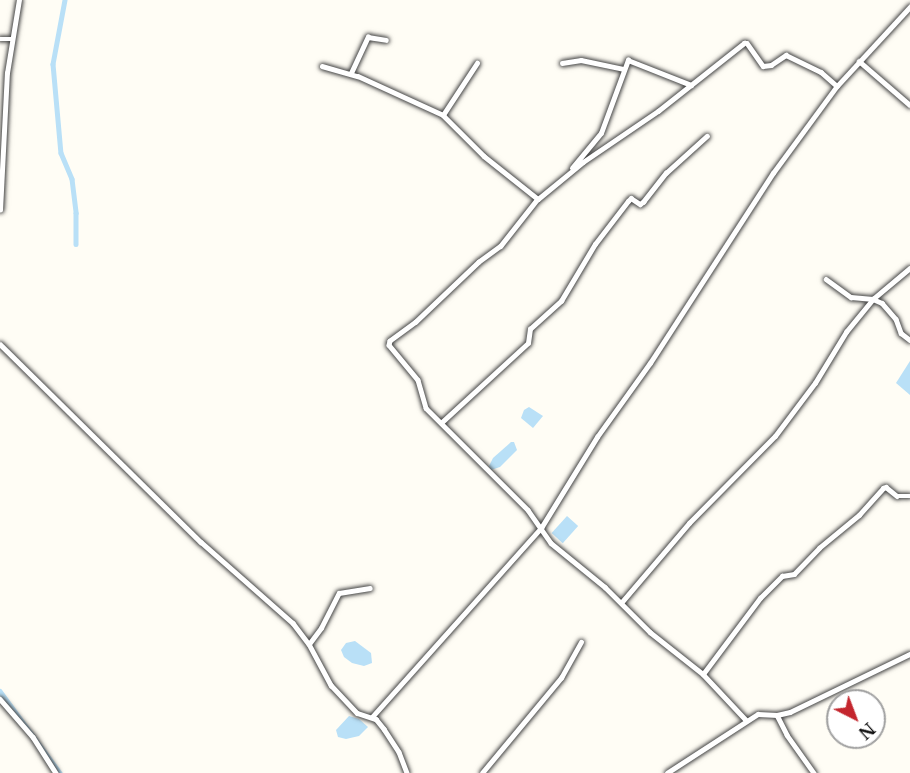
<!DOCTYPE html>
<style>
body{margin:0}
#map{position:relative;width:910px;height:773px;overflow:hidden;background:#fffdf5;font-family:"Libre Baskerville",serif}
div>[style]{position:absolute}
.water>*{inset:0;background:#b9e0f7;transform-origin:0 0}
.canal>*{height:4.5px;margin:-2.25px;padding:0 2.25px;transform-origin:2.25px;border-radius:2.25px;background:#b9e0f7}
.roads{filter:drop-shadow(0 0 2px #444) drop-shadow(0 0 2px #444)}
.minor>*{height:4.5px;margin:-2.25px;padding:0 2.25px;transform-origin:2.25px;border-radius:2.25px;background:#fff}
span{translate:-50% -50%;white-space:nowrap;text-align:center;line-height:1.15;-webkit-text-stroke:6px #fff;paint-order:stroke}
.north{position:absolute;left:826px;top:689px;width:60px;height:60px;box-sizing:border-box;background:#fff;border:2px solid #a0a0a0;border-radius:50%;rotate:138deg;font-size:16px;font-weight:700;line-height:24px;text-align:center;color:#111}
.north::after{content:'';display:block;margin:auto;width:21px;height:27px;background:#c4262e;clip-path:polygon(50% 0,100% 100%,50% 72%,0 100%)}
</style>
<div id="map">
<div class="water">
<div style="clip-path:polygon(910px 361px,910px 395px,896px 383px)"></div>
<div style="clip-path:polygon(529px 407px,543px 416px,533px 428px,521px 418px,524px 410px)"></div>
<div style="clip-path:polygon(511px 442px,514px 442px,517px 450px,500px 467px,491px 470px,489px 466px,493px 458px)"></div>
<div style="left:567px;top:516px;width:15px;height:23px;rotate:42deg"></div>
<div style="clip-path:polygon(355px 641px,371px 653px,372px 663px,364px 666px,352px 663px,344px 657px,341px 650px,346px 643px)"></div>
<div style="clip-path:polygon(349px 716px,359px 719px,368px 727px,359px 736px,346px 739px,338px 737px,336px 730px)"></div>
</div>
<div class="canal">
<div style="left:65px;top:0;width:65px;rotate:100.6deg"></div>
<div style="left:53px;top:64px;width:89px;rotate:84.9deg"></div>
<div style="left:61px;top:153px;width:28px;rotate:67deg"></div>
<div style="left:72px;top:179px;width:34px;rotate:83deg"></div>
<div style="left:76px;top:213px;width:31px;rotate:90deg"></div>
<div style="left:0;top:691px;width:102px;rotate:53.8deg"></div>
</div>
<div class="roads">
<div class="minor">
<div style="left:0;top:39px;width:11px"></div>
<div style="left:859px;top:61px;width:67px;rotate:40.8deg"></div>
<div style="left:562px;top:63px;width:19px;rotate:-9deg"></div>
<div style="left:581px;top:60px;width:44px;rotate:11.8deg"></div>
<div style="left:322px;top:66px;width:37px;rotate:16deg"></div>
<div style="left:358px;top:76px;width:94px;rotate:24.6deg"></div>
<div style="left:443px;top:115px;width:58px;rotate:45deg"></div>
<div style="left:484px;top:156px;width:69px;rotate:38.5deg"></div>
<div style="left:538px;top:199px;width:60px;rotate:128.2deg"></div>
<div style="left:501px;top:246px;width:27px;rotate:144deg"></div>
<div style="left:479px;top:262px;width:87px;rotate:136.4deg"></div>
<div style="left:416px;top:322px;width:32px;rotate:144deg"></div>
<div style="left:390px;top:341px;width:4px;rotate:104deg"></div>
<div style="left:389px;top:345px;width:45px;rotate:50.4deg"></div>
<div style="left:418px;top:380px;width:29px;rotate:74deg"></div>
<div style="left:426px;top:408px;width:144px;rotate:45deg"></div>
<div style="left:528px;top:510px;width:40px;rotate:55.1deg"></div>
<div style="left:551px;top:543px;width:70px;rotate:39.2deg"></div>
<div style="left:605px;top:587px;width:64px;rotate:45deg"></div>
<div style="left:650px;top:632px;width:68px;rotate:38.4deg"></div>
<div style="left:703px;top:674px;width:63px;rotate:46.9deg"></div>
<div style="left:351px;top:73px;width:40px;rotate:-65deg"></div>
<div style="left:368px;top:37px;width:18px;rotate:9deg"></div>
<div style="left:443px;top:115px;width:62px;rotate:-56.8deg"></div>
<div style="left:572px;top:168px;width:45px;rotate:-50.4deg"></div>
<div style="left:601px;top:133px;width:78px;rotate:-69.7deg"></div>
<div style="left:628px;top:60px;width:68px;rotate:21.6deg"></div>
<div style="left:538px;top:199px;width:58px;rotate:-39.4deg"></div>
<div style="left:583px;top:162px;width:91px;rotate:-34.2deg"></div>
<div style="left:658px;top:111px;width:110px;rotate:-38.3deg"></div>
<div style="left:744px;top:43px;width:3px"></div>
<div style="left:747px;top:43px;width:28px;rotate:55deg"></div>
<div style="left:763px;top:66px;width:8px;rotate:-7deg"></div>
<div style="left:771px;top:65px;width:18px;rotate:-34deg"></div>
<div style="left:786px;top:55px;width:39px;rotate:26deg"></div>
<div style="left:821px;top:72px;width:21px;rotate:41deg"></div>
<div style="left:0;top:210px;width:137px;rotate:-87.1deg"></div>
<div style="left:7px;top:73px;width:74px;rotate:-80.7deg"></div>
<div style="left:826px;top:279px;width:31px;rotate:36deg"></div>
<div style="left:851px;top:297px;width:22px;rotate:5deg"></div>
<div style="left:873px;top:299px;width:10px;rotate:24deg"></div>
<div style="left:882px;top:303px;width:21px;rotate:49deg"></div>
<div style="left:896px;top:319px;width:15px;rotate:70deg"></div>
<div style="left:901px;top:333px;width:11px;rotate:38deg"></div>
<div style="left:0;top:344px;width:282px;rotate:44.6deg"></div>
<div style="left:201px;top:542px;width:123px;rotate:41.4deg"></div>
<div style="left:293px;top:623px;width:26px;rotate:53deg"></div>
<div style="left:309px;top:644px;width:47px;rotate:61.8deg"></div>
<div style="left:331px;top:685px;width:38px;rotate:47deg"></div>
<div style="left:357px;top:713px;width:20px;rotate:18deg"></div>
<div style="left:376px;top:719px;width:13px;rotate:51deg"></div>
<div style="left:384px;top:729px;width:27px;rotate:57deg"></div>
<div style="left:399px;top:752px;width:22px;rotate:69deg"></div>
<div style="left:441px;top:423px;width:118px;rotate:-42.6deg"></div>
<div style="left:528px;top:343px;width:14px;rotate:-82deg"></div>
<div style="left:530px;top:329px;width:42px;rotate:-42.1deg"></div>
<div style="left:561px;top:301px;width:66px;rotate:-59.2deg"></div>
<div style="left:595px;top:244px;width:54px;rotate:-52.5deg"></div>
<div style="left:628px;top:201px;width:4px;rotate:-45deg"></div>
<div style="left:631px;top:198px;width:11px;rotate:34deg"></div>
<div style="left:640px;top:204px;width:4px;rotate:-34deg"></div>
<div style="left:643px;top:202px;width:37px;rotate:-52deg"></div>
<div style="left:666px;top:173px;width:55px;rotate:-42.1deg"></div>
<div style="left:621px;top:603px;width:105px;rotate:-49.6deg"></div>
<div style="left:689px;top:523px;width:122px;rotate:-45.3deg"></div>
<div style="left:775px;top:436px;width:66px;rotate:-53deg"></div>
<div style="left:815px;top:383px;width:60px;rotate:-58.7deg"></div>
<div style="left:846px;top:332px;width:43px;rotate:-50.7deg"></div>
<div style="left:873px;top:299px;width:48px;rotate:-40deg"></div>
<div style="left:309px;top:644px;width:20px;rotate:-53deg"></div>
<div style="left:321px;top:628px;width:39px;rotate:-63deg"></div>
<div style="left:339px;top:593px;width:31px;rotate:-9deg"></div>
<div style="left:703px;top:674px;width:95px;rotate:-53.1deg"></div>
<div style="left:760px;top:598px;width:31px;rotate:-45deg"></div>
<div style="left:782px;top:576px;width:12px;rotate:-9deg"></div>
<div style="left:794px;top:574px;width:36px;rotate:-46deg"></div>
<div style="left:819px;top:548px;width:52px;rotate:-39.5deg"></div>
<div style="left:859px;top:515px;width:36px;rotate:-48deg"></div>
<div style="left:883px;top:488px;width:3px;rotate:-18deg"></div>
<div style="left:886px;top:487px;width:14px;rotate:39deg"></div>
<div style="left:897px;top:496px;width:13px"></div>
<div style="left:0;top:699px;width:50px;rotate:49deg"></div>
<div style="left:33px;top:737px;width:43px;rotate:57.4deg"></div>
<div style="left:777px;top:715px;width:22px;rotate:63deg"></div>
<div style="left:787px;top:735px;width:47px;rotate:54.6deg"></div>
<div style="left:372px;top:717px;width:254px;rotate:-48.2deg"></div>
<div style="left:541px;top:528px;width:107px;rotate:-58.4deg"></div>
<div style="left:597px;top:437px;width:91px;rotate:-54.4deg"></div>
<div style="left:650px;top:363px;width:226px;rotate:-57.1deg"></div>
<div style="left:773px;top:173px;width:108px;rotate:-53.7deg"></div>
<div style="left:837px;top:86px;width:108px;rotate:-47.3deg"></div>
<div style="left:482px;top:773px;width:124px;rotate:-50.3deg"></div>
<div style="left:561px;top:678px;width:41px;rotate:-60.9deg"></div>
<div style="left:667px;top:773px;width:108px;rotate:-33deg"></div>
<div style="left:758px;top:714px;width:19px;rotate:3deg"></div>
<div style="left:777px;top:715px;width:13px;rotate:-13deg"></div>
<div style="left:790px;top:712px;width:133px;rotate:-25.8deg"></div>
</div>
</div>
<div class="north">N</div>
</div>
